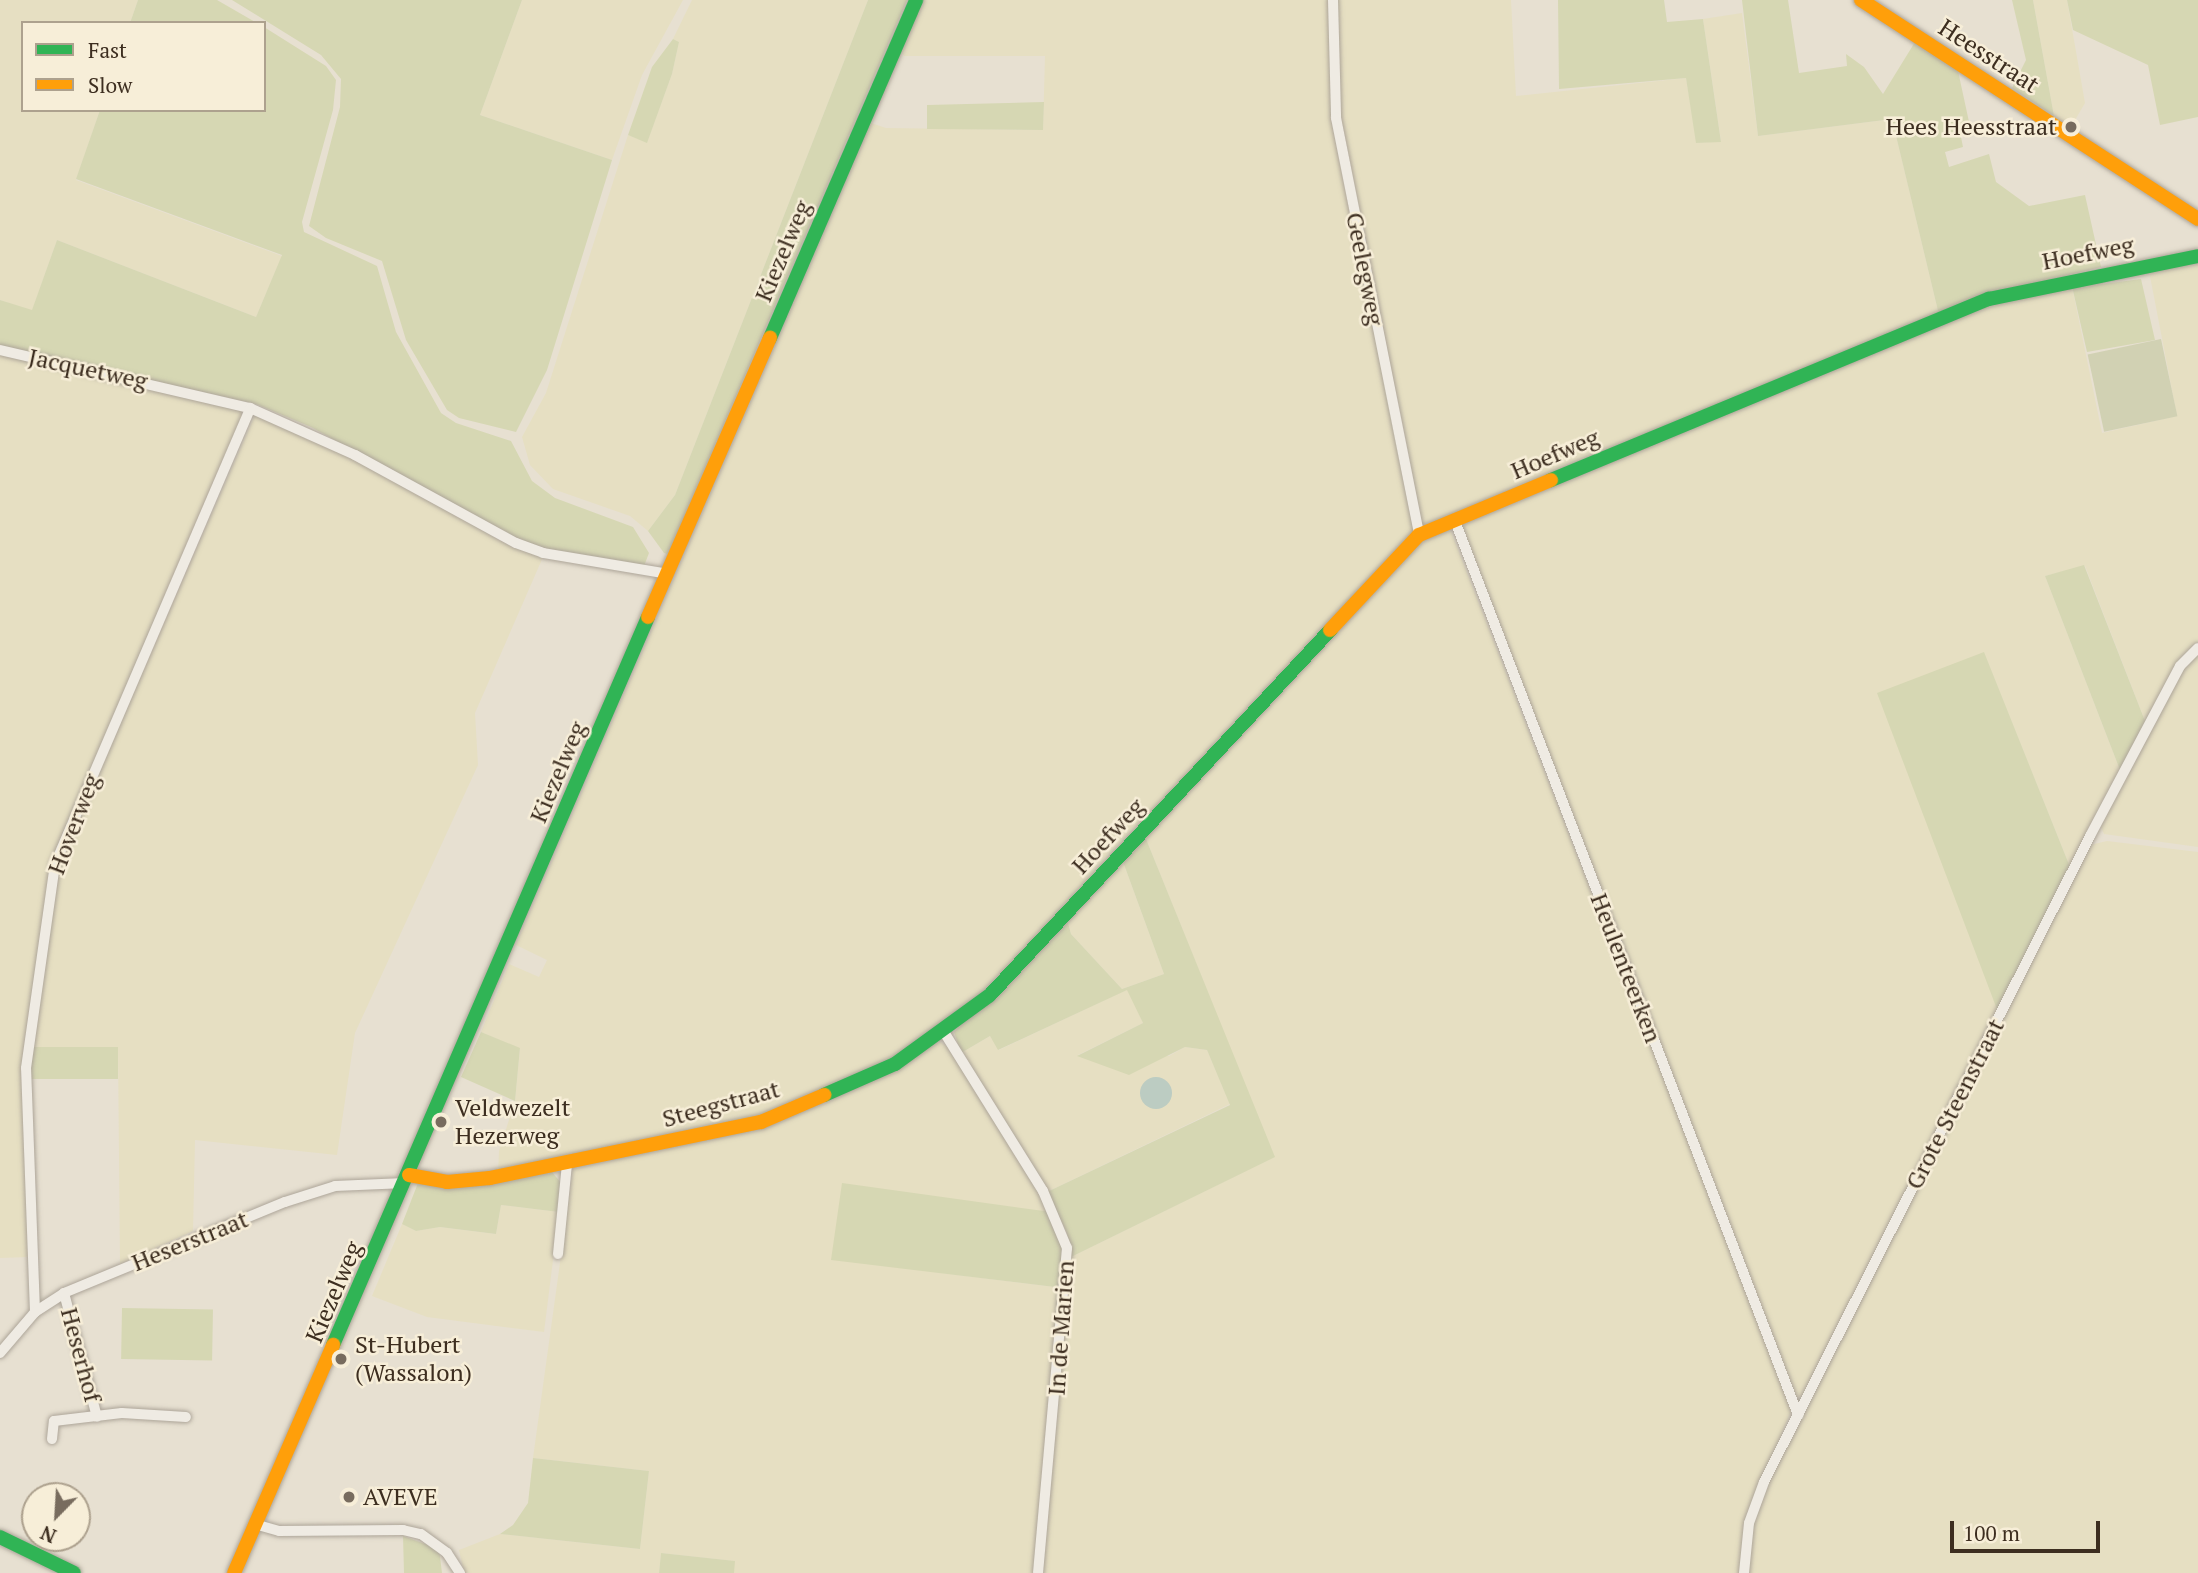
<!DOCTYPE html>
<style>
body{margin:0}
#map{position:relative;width:2198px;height:1573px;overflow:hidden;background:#e7e0d1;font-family:"PT Serif",serif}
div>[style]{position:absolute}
.farmland>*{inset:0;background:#e6dfc2}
.green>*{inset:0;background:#d6d7b3;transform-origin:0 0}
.cemetery>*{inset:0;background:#d1d1b3;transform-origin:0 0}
.water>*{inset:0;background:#bcccc2}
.round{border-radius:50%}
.roads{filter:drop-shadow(0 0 2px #ada599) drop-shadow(0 0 2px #ada599)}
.street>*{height:10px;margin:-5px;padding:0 5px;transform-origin:5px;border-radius:5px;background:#efebe3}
.fast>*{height:14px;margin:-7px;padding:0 7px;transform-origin:7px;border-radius:7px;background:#30b455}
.slow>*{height:14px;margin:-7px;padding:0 7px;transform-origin:7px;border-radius:7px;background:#ff9f0a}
.dots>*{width:19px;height:19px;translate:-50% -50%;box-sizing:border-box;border:4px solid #f7eed8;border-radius:50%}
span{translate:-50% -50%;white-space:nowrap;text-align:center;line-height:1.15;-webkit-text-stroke:5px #f7eed8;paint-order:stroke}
.street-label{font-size:24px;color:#3d2e20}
.poi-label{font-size:24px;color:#3d2e20}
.right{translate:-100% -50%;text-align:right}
.left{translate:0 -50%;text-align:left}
.legend{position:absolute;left:21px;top:21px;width:245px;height:91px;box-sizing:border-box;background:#f7eed8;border:2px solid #ada18e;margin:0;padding:9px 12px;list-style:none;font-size:21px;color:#3d2e20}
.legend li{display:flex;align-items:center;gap:14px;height:35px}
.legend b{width:35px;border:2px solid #ada18e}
.north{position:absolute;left:21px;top:1482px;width:70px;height:70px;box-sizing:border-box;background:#f7eed8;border:2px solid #ada18e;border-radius:50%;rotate:204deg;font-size:19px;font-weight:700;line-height:28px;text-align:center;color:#3d2e20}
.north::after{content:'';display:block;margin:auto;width:24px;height:32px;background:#786c5e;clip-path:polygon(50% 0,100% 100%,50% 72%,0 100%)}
.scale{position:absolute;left:1950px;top:1521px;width:150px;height:32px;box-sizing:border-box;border:4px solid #3d2e20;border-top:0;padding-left:9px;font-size:21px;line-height:24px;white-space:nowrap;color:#3d2e20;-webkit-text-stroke:5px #f7eed8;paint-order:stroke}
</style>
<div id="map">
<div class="farmland">
<div style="clip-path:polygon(0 0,138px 0,130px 23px,23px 23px,23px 110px,100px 110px,76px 180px,282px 256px,256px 317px,57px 240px,32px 311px,0 300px)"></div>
<div style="clip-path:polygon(522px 0,683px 0,642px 75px,612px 160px,480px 115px)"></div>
<div style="clip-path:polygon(692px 0,868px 0,675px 495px,648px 531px,630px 516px,553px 489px,530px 465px,522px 437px,546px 393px,628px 135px,647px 142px,672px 74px,679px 42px,673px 39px)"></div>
<div style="clip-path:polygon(923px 0,1329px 0,1332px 115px,1414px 534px,965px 1011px,877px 1069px,759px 1119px,498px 1175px,499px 1151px,515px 1101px,520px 1049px,481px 1032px,509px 964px,539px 977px,547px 960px,516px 945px,871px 123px,886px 128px,1043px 130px,1045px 56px,904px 56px,901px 51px)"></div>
<div style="clip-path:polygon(1337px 0,1511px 0,1516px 96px,1686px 78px,1697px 143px,1721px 141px,1703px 19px,1742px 13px,1758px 136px,1892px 119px,1939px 315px,1426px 526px,1421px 524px,1339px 120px)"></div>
<div style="clip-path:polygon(2033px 0,2067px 0,2085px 103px,2071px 127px,2054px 116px)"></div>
<div style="clip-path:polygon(2198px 262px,2198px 642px,2172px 671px,2145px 721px,2085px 566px,2045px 576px,2120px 770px,2070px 867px,1984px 653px,1998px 1012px,1804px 1396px,1796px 1397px,1462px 530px,1465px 521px,1965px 310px,2071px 282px,2102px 433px,2177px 416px,2149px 271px)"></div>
<div style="clip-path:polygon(0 351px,240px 409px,243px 418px,52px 866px,22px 1068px,28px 1257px,0 1258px)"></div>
<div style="clip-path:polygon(256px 413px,318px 439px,512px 547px,543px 557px,475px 713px,478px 765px,355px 1033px,337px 1155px,195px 1140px,193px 1231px,120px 1264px,118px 1048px,31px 1047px,58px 865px)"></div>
<div style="clip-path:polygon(1450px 529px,1792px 1409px,1768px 1467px,1739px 1573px,1043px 1573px,1071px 1257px,1274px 1157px,1144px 834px,1401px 558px,1429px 536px)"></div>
<div style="clip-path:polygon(2198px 651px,2198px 847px,2104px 834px,2100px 825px,2171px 685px)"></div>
<div style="clip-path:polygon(2107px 841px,2198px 852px,2198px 1573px,1746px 1573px,1754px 1521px,1765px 1489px,2090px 845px)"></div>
<div style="clip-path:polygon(1122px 859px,1164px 974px,1122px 989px,1071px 934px,1067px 919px)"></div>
<div style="clip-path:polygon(1128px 989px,1143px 1023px,1078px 1055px,1169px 1056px,1185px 1047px,1207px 1050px,1230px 1104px,1047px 1192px,961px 1053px,990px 1036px,999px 1050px)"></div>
<div style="clip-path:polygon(939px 1041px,949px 1048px,1051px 1212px,831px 1259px,1063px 1288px,1036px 1573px,734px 1573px,734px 1561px,661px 1553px,659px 1573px,464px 1573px,459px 1550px,500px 1534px,640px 1549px,649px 1471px,533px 1458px,573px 1169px,737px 1131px)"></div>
<div style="clip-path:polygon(501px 1205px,559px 1212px,544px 1332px,427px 1317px,372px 1296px,402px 1224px,416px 1231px,440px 1227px,496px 1234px)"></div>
</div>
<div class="green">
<div style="clip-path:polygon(138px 0,217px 0,257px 23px,130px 23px)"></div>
<div style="clip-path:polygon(232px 0,522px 0,480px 115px,612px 160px,547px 370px,516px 432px,459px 418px,447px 410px,406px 340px,382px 261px,326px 238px,309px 226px,340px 107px,341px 79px,321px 55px)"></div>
<div style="clip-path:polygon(868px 0,907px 0,668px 554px,664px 553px,648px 531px,675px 495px)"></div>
<div style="clip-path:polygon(1558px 0,1664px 0,1667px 22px,1703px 19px,1721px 142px,1696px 143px,1686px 78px,1559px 89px)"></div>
<div style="clip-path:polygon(1742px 0,1788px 0,1799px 73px,1847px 66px,1846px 54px,1864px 67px,1883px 94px,1915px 42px,1958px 71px,1971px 131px,1960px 132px,1963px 147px,1945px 152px,1949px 167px,1989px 154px,1996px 182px,2029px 206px,2085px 195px,2101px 267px,2013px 289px,1939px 315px,1892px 119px,1758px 136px)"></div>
<div style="clip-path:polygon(2012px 0,2033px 0,2054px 116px,2012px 88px,2026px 60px)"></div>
<div style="clip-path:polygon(2067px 0,2198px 0,2198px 117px,2160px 125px,2148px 65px,2073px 30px)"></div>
<div style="clip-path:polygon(264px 27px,326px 66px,336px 80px,333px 110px,302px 222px,304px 232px,377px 266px,396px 332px,441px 413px,456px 423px,511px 441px,532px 481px,555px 498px,633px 527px,649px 553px,644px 566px,544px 549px,516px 539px,311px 427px,256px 404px,0 346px,0 300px,32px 310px,57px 240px,256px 317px,282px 255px,76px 179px,100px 110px,264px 110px)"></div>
<div style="clip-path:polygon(673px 39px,679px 42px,672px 74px,647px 143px,628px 135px,652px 67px)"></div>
<div style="clip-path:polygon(1044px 102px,1043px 130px,927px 129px,927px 105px)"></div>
<div style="clip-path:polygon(2101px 276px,2103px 284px,2141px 279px,2155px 340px,2087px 352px,2071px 282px)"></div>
<div style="clip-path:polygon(2084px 565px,2145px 721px,2120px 770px,2045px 576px)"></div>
<div style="clip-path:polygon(1984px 652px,2070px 867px,1998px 1012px,1877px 693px)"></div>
<div style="clip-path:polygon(1144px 834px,1275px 1157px,1071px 1257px,1067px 1233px,1047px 1192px,1230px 1105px,1207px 1050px,1185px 1047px,1129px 1075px,1077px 1056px,1143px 1023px,1127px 990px,998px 1050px,990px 1036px,961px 1053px,954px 1032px,1067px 919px,1071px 934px,1122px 989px,1164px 974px,1122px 859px)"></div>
<div style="clip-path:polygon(481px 1032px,520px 1048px,515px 1101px,461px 1077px)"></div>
<div style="left:31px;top:1047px;width:87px;height:32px"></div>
<div style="clip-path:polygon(551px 1171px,562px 1184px,559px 1212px,501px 1205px,496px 1234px,440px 1227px,416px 1231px,402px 1224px,418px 1183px)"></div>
<div style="clip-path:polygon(842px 1183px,1051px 1212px,1064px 1245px,1063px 1288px,831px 1260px)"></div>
<div style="left:122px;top:1308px;width:91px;height:51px;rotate:1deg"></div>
<div style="clip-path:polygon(533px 1458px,649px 1471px,640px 1549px,500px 1534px,513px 1525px,528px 1503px)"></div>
<div style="clip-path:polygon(403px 1536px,439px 1549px,442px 1573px,404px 1573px)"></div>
<div style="clip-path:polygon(661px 1553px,735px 1561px,734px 1573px,659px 1573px)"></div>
</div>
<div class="cemetery">
<div style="left:2161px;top:339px;width:79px;height:75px;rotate:78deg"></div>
</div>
<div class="water">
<div class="round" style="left:1140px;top:1077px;width:32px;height:32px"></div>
</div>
<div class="roads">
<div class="street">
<div style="left:1333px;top:0;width:118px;rotate:88.5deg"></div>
<div style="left:1336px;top:118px;width:425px;rotate:78.7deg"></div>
<div style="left:0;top:350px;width:257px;rotate:13.1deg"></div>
<div style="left:250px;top:408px;width:115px;rotate:24.1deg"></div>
<div style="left:355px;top:455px;width:183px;rotate:28.7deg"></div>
<div style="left:516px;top:543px;width:29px;rotate:20deg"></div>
<div style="left:543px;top:553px;width:127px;rotate:9.5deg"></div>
<div style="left:1455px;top:521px;width:958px;rotate:69.01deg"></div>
<div style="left:944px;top:1032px;width:187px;rotate:58.1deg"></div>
<div style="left:1043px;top:1191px;width:62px;rotate:67.2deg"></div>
<div style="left:1067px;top:1248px;width:326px;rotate:95.1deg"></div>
<div style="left:558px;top:1254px;width:90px;rotate:-84.3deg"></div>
<div style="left:64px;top:1293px;width:128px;rotate:75.1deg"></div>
<div style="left:35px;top:1312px;width:244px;rotate:-92.1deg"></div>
<div style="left:26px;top:1068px;width:206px;rotate:-81.9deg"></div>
<div style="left:55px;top:864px;width:496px;rotate:-66.8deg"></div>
<div style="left:0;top:1353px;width:54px;rotate:-49.5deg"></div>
<div style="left:35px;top:1312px;width:35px;rotate:-33deg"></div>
<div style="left:64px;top:1293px;width:239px;rotate:-22.4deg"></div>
<div style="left:285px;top:1202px;width:52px;rotate:-17.7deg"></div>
<div style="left:335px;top:1186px;width:70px;rotate:-2.5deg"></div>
<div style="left:52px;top:1439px;width:18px;rotate:-84deg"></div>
<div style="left:54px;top:1421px;width:68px;rotate:-6.7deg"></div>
<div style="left:122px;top:1413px;width:64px;rotate:3.6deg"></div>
<div style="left:258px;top:1525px;width:22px;rotate:16deg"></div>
<div style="left:279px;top:1531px;width:124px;rotate:-0.5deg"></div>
<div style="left:403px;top:1530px;width:18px;rotate:13deg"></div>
<div style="left:421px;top:1534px;width:32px;rotate:36deg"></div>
<div style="left:447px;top:1553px;width:24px;rotate:57deg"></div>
<div style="left:1744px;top:1573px;width:50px;rotate:-84.3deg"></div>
<div style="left:1749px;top:1523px;width:44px;rotate:-69.9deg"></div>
<div style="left:1764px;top:1482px;width:724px;rotate:-63.22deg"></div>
<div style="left:2090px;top:836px;width:192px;rotate:-62.1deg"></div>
<div style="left:2180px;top:666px;width:25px;rotate:-45deg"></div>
</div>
<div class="fast">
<div style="left:770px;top:338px;width:368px;rotate:-66.6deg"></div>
<div style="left:1551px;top:480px;width:474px;rotate:-22.5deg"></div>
<div style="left:1989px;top:299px;width:213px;rotate:-11.6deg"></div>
<div style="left:824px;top:1095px;width:77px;rotate:-23.6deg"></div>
<div style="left:895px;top:1064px;width:117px;rotate:-36deg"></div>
<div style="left:990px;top:995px;width:499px;rotate:-47deg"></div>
<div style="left:333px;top:1345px;width:793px;rotate:-66.6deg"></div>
<div style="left:0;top:1537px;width:82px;rotate:25.9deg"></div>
</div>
<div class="slow">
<div style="left:1861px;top:0;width:402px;rotate:33deg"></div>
<div style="left:648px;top:617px;width:305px;rotate:-66.4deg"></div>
<div style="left:1330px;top:630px;width:130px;rotate:-46.9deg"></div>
<div style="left:1419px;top:535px;width:143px;rotate:-22.6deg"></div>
<div style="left:409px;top:1175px;width:39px;rotate:10deg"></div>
<div style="left:447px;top:1182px;width:43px;rotate:-5.3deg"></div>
<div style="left:490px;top:1178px;width:277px;rotate:-11.7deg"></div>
<div style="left:761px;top:1122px;width:69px;rotate:-23.2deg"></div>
<div style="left:234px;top:1573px;width:249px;rotate:-66.5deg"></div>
</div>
</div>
<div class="dots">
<div style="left:2071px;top:127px;background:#786c5e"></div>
<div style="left:441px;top:1122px;background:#786c5e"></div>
<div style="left:341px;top:1359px;background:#786c5e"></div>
<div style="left:349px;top:1497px;background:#786c5e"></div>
</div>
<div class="street-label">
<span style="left:1989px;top:56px;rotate:33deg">Heesstraat</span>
<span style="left:783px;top:251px;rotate:-67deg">Kiezelweg</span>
<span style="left:2088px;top:253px;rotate:-11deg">Hoefweg</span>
<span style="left:1365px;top:269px;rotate:79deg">Geelegweg</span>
<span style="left:88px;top:369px;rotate:12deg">Jacquetweg</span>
<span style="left:1555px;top:454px;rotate:-23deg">Hoefweg</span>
<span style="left:558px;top:772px;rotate:-67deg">Kiezelweg</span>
<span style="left:74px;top:824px;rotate:-69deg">Hoverweg</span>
<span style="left:1108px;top:836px;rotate:-47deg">Hoefweg</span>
<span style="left:1626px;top:968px;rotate:69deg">Heulenteerken</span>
<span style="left:721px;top:1104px;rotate:-15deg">Steegstraat</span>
<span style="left:1955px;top:1104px;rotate:-63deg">Grote Steenstraat</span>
<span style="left:190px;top:1241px;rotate:-22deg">Heserstraat</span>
<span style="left:334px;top:1292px;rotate:-67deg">Kiezelweg</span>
<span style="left:1061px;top:1328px;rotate:-86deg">In de Marien</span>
<span style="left:81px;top:1355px;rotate:75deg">Heserhof</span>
</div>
<div class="poi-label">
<span class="right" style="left:2057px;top:127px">Hees Heesstraat</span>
<span class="left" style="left:455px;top:1122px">Veldwezelt<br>Hezerweg</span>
<span class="left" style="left:355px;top:1359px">St-Hubert<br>(Wassalon)</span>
<span class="left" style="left:363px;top:1497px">AVEVE</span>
</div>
<ul class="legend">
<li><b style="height:9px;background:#30b455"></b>Fast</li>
<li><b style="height:9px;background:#ff9f0a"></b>Slow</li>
</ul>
<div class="north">N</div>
<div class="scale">100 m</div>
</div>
